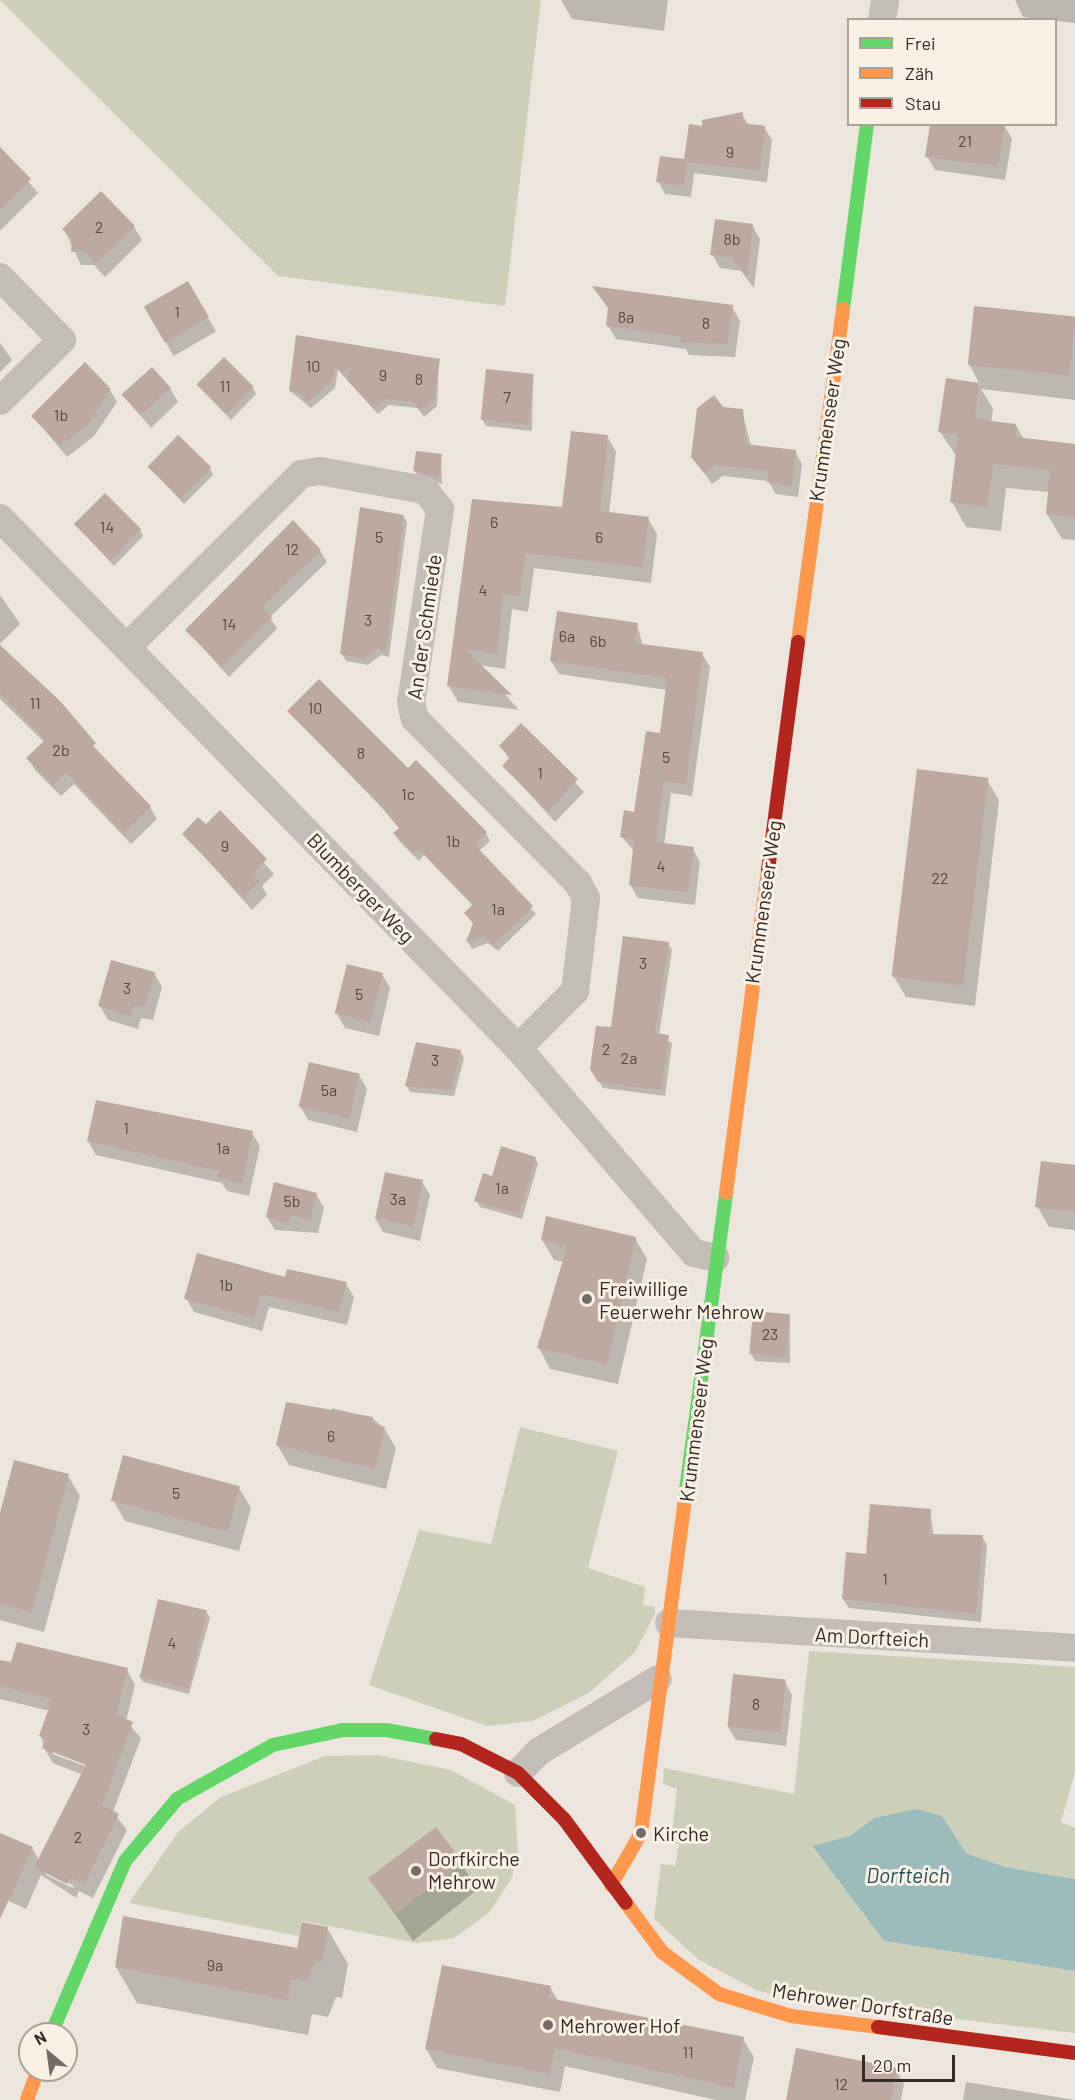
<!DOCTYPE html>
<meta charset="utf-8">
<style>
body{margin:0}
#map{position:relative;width:1075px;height:2100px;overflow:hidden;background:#ebe5de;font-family:Barlow,sans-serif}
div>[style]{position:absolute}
.green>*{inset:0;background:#ccd0b9}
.water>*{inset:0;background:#9bbcbb}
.shadow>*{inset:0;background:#0003;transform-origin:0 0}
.building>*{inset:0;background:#bea9a0;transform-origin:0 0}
.street>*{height:28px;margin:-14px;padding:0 14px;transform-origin:14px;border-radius:14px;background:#c3bdb8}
.fast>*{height:14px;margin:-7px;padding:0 7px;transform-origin:7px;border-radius:7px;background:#63d668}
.slow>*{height:14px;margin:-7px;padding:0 7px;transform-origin:7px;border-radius:7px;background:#ff974d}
.jam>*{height:14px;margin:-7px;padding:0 7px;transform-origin:7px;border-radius:7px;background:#b3261e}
.dots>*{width:16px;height:16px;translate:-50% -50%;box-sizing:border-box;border:3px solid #f8efe5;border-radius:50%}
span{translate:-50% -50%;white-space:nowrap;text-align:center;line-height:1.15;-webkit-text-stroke:6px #f8efe5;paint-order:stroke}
.number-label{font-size:16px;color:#564a45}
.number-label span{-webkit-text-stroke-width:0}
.street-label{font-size:20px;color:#342b27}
.poi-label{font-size:20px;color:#342b27}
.left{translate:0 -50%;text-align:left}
.water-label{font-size:21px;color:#1e5053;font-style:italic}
.legend{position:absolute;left:847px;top:18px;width:210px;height:108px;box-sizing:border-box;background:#f8efe5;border:2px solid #aaa199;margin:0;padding:8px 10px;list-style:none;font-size:18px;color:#342b27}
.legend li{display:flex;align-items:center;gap:12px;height:30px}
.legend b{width:30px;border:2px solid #aaa199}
.north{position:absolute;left:18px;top:2022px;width:60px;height:60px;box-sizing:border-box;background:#f8efe5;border:2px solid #aaa199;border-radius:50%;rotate:331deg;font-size:16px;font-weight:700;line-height:24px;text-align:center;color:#342b27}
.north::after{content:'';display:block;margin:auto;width:21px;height:27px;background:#746c67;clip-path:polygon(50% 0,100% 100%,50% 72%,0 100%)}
.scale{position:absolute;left:862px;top:2055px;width:93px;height:27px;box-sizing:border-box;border:3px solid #342b27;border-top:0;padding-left:8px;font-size:18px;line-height:21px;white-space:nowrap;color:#342b27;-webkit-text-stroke:4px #f8efe5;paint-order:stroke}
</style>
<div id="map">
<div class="green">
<div style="clip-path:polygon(0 0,541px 0,505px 306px,278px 276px)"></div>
<div style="clip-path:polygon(520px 1427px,618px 1451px,588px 1568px,645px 1587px,643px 1605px,655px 1607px,655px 1614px,635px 1652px,589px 1693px,533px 1721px,487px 1726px,369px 1685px,419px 1530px,491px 1544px)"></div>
<div style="clip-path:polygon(809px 1651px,1075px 1667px,1075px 1772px,1061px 1822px,1075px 1828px,1075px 1879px,1005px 1867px,966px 1853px,942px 1816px,874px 1818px,850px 1836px,812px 1847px,884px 1941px,1075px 1971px,1075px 2033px,793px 2000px,756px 1990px,699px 1960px,654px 1919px,661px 1864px,675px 1866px,679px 1844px,671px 1842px,677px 1789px,663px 1784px,664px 1768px,794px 1794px)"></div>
<div style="clip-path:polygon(378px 1755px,451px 1770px,515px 1805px,518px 1855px,512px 1877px,490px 1912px,454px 1938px,417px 1943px,302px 1921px,299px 1936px,129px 1903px,178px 1832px,221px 1797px,325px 1756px)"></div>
</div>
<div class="water">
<div style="clip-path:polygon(917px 1809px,942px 1816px,966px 1853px,1005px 1867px,1075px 1879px,1075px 1971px,884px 1941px,812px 1846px,850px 1836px,874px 1818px)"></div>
</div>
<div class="shadow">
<div style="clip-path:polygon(561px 0,668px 0,664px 31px,572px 19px)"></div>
<div style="clip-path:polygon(1015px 0,1075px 0,1075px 23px,1023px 17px)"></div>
<div style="clip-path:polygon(742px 114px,749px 126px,764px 127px,772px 140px,767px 182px,694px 173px,691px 197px,665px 194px,658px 181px,686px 160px,703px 128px)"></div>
<div style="clip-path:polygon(1004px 125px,1012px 139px,1005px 180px,935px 170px,927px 156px)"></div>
<div style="clip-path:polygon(0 149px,38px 193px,0 231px)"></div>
<div style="clip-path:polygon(752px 225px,760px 239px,754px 288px,741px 271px,720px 268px,712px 254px)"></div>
<div style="clip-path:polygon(134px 227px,142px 240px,105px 277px,94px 265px,81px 265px,64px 229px)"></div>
<div style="left:188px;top:283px;width:56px;height:49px;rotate:60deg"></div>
<div style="clip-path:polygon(595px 288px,732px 307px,740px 321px,735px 357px,689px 355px,686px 349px,616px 339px,608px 326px,610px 310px)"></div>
<div style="clip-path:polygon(1075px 319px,1075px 400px,981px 389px,993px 409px,991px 423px,1016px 425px,1024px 440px,1075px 446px,1075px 540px,1062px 539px,1047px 514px,1049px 492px,1006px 488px,1001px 531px,966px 527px,952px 502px,957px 457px,940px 432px,947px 380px,980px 385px,969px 364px)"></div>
<div style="clip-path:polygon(298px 337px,439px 360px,437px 406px,424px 417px,418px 408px,389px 405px,378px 414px,338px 370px,335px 388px,311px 408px,290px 391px)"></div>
<div style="clip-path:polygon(0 343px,12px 360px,0 372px)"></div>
<div style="clip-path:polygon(533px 376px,532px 431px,486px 426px,482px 419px)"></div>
<div style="clip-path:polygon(199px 385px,253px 388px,256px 394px,231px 420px)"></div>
<div style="clip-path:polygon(170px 388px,178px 402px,151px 428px,124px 396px)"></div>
<div style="clip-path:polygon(110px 390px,117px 402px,94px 436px,67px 457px,33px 416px)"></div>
<div style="clip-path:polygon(722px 408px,742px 411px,751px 446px,795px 451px,802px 464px,798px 497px,776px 494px,768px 481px,723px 476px,712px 484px,692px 456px)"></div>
<div style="clip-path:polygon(607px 436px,616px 452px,609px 514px,648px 519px,657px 534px,651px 583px,534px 568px,528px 612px,512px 609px,505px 669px,479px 665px,519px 710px,458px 702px,449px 686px,474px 501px,563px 508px)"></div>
<div style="clip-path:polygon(441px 455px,442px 484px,419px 477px,415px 471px)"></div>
<div style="clip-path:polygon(148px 466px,210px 468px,213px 475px,184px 504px)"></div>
<div style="clip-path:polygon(403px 516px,407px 522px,389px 657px,381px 655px,368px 665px,346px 661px,342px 654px)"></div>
<div style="clip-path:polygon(75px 524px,140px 530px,143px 536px,114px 566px)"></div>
<div style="clip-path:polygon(320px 551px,327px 562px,270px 617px,277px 629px,229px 677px,187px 630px)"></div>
<div style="clip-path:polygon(0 595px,20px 624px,0 644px)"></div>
<div style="clip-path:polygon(637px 624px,643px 646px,702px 654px,710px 667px,692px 796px,671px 793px,664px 845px,693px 849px,700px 862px,695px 905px,638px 898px,630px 884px,634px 851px,622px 837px,636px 813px,661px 734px,667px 690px,559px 674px,551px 661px)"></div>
<div style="clip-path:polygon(0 646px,150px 807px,157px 819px,131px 844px,74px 784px,61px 796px,35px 770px,28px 758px,44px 742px,0 699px)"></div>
<div style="clip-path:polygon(289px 712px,408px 771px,416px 762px,486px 833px,490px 841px,479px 851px,536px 914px,498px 951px,488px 943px,472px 949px,468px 942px,474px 925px,465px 913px,473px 906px,424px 855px,419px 861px,399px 841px,395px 834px,400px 829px,382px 808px)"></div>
<div style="clip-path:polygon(521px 725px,584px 792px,555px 822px,504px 766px,510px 760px,501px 746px)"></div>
<div style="clip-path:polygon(987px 780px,999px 800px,975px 1006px,906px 997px,894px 977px)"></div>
<div style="clip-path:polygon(220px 813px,274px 874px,262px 886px,267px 895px,252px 910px,184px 834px,206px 827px)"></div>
<div style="clip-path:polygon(668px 943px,672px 950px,659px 1035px,672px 1043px,665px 1096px,603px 1088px,592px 1069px)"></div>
<div style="clip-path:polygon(154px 973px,162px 987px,153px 1020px,141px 1018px,138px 1029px,108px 1020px,100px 1006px)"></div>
<div style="clip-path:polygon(382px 974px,390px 988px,379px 1036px,345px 1028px,337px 1014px)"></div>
<div style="clip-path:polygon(460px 1051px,464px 1058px,454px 1096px,410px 1092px,407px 1086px)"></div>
<div style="clip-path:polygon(359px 1075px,367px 1089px,357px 1132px,308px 1120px,300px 1106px)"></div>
<div style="clip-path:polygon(252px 1133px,260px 1146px,249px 1196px,227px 1191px,222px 1183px,96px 1155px,88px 1141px)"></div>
<div style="clip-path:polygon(535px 1158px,538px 1164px,522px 1219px,480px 1207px,476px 1200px,493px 1178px)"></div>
<div style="clip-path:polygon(1075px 1167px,1075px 1230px,1049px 1227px,1037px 1206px)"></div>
<div style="clip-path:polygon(422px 1182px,430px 1195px,420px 1241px,383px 1232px,375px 1218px)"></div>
<div style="clip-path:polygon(316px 1194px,324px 1208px,318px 1233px,275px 1230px,267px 1217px)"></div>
<div style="clip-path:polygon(635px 1238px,647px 1259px,618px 1384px,550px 1369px,539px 1348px,564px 1262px,554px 1260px,542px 1240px)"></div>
<div style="clip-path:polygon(286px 1279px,346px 1284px,354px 1297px,347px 1325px,269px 1307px,262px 1331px,194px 1312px,186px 1298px)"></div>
<div style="clip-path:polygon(790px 1315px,790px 1363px,755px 1361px,751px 1354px)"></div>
<div style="clip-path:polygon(332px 1408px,372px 1418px,384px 1428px,396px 1448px,386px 1489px,289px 1465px,277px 1445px,331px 1415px)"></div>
<div style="clip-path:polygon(68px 1476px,80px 1496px,44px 1632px,0 1620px,0 1519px)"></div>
<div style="clip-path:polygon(239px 1488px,251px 1508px,239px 1551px,125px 1521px,113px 1500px)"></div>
<div style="clip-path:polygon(930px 1510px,934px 1536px,982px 1537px,987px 1545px,981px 1622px,849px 1608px,843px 1599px,868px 1556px)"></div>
<div style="clip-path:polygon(206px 1611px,210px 1618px,189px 1694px,143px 1682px,139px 1675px)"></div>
<div style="clip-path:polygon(evenodd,0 1663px,127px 1670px,135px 1685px,126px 1721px,141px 1738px,113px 1812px,127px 1830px,93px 1898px,79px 1891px,76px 1898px,41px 1875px,26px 1909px,0 1897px,0 1834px,32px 1848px,39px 1860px,83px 1775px,53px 1763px,44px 1748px,41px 1736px,50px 1711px,0 1699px,0 1663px,53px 1751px,94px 1766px,93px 1769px,53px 1754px,53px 1751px,0 1663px,46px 1871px,74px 1886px,73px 1888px,46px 1875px,46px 1871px)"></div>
<div style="clip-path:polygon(785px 1682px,792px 1695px,786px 1746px,736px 1740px,728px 1727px)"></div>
<div style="clip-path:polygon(462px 1864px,477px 1890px,413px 1941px,371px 1879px)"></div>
<div style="clip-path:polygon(327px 1928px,348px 1964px,342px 1998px,336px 1997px,328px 2017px,312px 2014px,308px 2035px,137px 2003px,116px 1967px,298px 1950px)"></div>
<div style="clip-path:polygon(550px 1987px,558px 2001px,743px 2039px,754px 2057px,745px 2100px,716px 2100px,565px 2066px,560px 2092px,437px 2068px,426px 2049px)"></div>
<div style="clip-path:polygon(896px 2070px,904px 2084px,901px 2100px,788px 2100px)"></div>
<div style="clip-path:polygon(966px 2082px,1075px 2100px,963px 2100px)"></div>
</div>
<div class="building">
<div style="clip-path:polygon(743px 112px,742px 123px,765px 126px,760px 170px,687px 162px,684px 186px,656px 182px,660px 156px,684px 159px,689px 124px,702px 126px,702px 120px)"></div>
<div style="clip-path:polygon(930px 124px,1005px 124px,998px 166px,925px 157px)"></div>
<div style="clip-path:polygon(0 147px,31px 179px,0 210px)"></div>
<div style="clip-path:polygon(101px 191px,135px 226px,96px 264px,85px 252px,71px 252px,72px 239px,62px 229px)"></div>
<div style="clip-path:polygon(715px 219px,753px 224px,747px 277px,731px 257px,710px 255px)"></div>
<div style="left:188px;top:281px;width:42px;height:51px;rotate:60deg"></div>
<div style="clip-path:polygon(592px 286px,733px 305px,727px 344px,680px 342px,681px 336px,606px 326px,608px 308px)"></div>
<div style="left:974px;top:306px;width:102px;height:59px;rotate:6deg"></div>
<div style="clip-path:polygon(296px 335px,440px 359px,434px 400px,420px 411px,413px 402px,385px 399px,374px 409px,347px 380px,349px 368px,342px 373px,335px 365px,332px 381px,307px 402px,300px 393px,289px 391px)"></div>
<div style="left:224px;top:357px;width:42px;height:39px;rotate:45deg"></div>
<div style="clip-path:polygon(85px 362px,111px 389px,88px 424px,60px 446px,31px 416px)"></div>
<div style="left:152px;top:367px;width:28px;height:41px;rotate:48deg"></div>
<div style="left:486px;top:369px;width:48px;height:51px;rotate:6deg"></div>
<div style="clip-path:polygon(946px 378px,979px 383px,975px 419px,1016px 424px,1015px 437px,1075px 444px,1075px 517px,1046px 514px,1050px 469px,993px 464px,987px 507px,950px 502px,958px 435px,938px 432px)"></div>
<div style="clip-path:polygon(714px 395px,723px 407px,743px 409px,746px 444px,796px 450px,792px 486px,767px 482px,769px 471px,716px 465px,704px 473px,691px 457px,697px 408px)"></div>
<div style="clip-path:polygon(571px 431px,608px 435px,600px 511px,649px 517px,643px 567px,525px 553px,520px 596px,503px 594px,497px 654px,465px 649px,512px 695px,447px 686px,472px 499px,562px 507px)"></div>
<div style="left:178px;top:435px;width:46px;height:44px;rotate:44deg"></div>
<div style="clip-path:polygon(416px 451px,442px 454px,439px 478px,413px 471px)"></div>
<div style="left:105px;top:493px;width:51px;height:44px;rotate:45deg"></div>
<div style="clip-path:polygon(360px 507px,404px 515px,386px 651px,377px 649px,364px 659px,340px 654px)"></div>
<div style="clip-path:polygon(293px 520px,321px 550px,262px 607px,272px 617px,222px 667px,185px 630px)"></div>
<div style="clip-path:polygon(557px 611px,638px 623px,634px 643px,703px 652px,686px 784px,664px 781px,656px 842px,694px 847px,688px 892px,629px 885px,634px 840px,620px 837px,624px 810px,634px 812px,646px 731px,660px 733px,667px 678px,550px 661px)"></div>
<div style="clip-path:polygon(0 645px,61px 702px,96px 743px,93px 746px,151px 806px,124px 833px,66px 772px,53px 785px,26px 758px,45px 740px,0 693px)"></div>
<div style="clip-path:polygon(319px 679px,408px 768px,416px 760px,487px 832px,475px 845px,533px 906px,493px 945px,483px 936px,466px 942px,473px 923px,464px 913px,473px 904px,419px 849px,414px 854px,393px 833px,399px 828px,376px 800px,287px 711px)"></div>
<div style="clip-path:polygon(521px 723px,578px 779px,548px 811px,502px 766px,510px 757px,499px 746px)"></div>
<div style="left:917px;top:769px;width:72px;height:209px;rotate:7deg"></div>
<div style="clip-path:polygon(220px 810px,267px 859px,253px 873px,260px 881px,243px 897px,182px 834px,198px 817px,206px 824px)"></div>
<div style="clip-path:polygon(623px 936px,669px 942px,655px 1033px,669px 1035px,661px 1090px,598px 1082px,590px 1069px,596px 1026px,611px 1027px)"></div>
<div style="clip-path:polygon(111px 960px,155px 972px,145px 1007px,134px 1005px,131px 1016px,98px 1006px)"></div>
<div style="left:347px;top:964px;width:37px;height:51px;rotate:14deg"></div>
<div style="clip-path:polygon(416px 1042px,461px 1050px,451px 1090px,405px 1086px)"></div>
<div style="left:309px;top:1062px;width:52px;height:46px;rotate:13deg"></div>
<div style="clip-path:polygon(96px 1100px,253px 1131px,242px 1183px,218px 1178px,219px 1171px,87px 1141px)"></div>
<div style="clip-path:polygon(501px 1146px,536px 1157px,519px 1214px,474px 1201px,483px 1173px,492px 1176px)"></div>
<div style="clip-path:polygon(1041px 1161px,1075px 1165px,1075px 1211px,1035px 1207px)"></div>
<div style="left:385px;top:1172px;width:39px;height:47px;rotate:12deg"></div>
<div style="clip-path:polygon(274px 1182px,317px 1193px,310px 1220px,291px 1215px,289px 1223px,266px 1217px)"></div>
<div style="clip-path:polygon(546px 1216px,636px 1237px,607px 1364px,537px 1348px,567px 1246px,541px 1240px)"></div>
<div style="clip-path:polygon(197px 1253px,285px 1277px,287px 1269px,347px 1282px,339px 1312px,261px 1294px,255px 1318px,184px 1299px)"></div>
<div style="left:753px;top:1311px;width:37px;height:43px;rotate:5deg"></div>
<div style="clip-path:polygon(286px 1402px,373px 1417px,372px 1423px,385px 1427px,375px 1469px,276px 1445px)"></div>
<div style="left:123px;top:1455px;width:121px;height:47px;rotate:15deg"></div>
<div style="clip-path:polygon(14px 1460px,69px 1474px,32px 1612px,0 1604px,0 1513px)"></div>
<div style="clip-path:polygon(870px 1504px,931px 1509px,929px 1534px,983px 1535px,976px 1614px,842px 1599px,846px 1552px,866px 1554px)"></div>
<div style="left:158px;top:1599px;width:50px;height:80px;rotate:13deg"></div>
<div style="clip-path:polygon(17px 1642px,128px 1668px,116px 1715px,133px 1722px,102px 1805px,119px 1814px,84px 1884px,71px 1877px,67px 1884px,34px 1867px,86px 1765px,42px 1748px,46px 1739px,39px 1736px,52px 1699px,0 1686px,0 1660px,11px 1662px)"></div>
<div style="left:733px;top:1674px;width:53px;height:53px;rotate:6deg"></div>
<div style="left:436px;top:1827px;width:45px;height:85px;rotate:53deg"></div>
<div style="clip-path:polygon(0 1833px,33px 1847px,0 1919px)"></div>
<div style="clip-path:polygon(123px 1916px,297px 1948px,302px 1922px,328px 1927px,322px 1962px,316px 1961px,307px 1981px,291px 1979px,288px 2000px,115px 1967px)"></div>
<div style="clip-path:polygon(442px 1965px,551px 1986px,549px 1998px,744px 2037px,734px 2088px,555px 2048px,550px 2074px,425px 2049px)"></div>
<div style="clip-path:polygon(796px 2048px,897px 2068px,891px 2100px,786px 2100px)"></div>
</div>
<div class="street">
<div style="left:882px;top:20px;width:20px;rotate:-81deg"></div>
<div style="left:0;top:277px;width:88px;rotate:45.5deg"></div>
<div style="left:62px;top:340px;width:87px;rotate:135.5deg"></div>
<div style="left:0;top:518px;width:741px;rotate:45.66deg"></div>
<div style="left:518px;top:1048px;width:270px;rotate:49.4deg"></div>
<div style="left:694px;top:1253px;width:22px;rotate:13deg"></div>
<div style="left:127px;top:647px;width:245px;rotate:-44.8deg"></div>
<div style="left:301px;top:474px;width:19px;rotate:-9deg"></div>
<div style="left:320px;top:471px;width:107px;rotate:10.3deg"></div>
<div style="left:425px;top:490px;width:24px;rotate:52deg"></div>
<div style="left:440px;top:509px;width:195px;rotate:98.5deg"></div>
<div style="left:411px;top:702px;width:17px;rotate:77deg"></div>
<div style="left:415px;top:719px;width:231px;rotate:45.2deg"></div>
<div style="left:578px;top:883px;width:17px;rotate:62deg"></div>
<div style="left:586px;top:898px;width:94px;rotate:96.7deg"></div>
<div style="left:575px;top:991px;width:81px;rotate:135deg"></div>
<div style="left:669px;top:1623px;width:407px;rotate:3.5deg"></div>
<div style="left:518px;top:1773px;width:29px;rotate:-46deg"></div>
<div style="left:538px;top:1752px;width:140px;rotate:-31.3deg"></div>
</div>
<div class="fast">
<div style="left:843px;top:309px;width:187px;rotate:-82.6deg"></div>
<div style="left:684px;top:1505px;width:315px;rotate:-82.3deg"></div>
<div style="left:51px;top:2034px;width:188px;rotate:-66.8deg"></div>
<div style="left:125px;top:1861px;width:81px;rotate:-50deg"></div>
<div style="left:177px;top:1799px;width:110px;rotate:-29.4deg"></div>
<div style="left:273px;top:1745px;width:72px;rotate:-12.1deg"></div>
<div style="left:343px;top:1730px;width:43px"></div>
<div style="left:386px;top:1730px;width:51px;rotate:10.2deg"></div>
</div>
<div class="slow">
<div style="left:798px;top:642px;width:336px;rotate:-82.3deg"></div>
<div style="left:726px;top:1193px;width:326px;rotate:-82.6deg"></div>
<div style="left:611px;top:1885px;width:60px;rotate:-60deg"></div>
<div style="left:641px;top:1833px;width:331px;rotate:-82.5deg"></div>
<div style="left:626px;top:1903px;width:61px;rotate:53.7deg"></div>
<div style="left:662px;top:1952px;width:71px;rotate:36.4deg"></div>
<div style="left:719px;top:1994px;width:75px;rotate:17deg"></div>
<div style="left:791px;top:2016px;width:88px;rotate:7.2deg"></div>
<div style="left:27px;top:2100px;width:32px;rotate:-70deg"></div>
</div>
<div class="jam">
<div style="left:768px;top:870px;width:230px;rotate:-82.5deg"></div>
<div style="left:436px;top:1739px;width:25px;rotate:11deg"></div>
<div style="left:461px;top:1744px;width:64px;rotate:27deg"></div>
<div style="left:518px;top:1773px;width:65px;rotate:45deg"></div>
<div style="left:564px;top:1819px;width:104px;rotate:53.6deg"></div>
<div style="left:878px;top:2027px;width:199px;rotate:7.5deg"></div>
</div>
<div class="dots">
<div style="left:587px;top:1299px;background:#746c67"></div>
<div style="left:641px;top:1833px;background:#746c67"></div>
<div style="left:416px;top:1871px;background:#746c67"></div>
<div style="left:548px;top:2025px;background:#746c67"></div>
</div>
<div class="number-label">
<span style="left:965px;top:141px">21</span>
<span style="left:730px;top:152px">9</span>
<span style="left:99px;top:227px">2</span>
<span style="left:732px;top:239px">8b</span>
<span style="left:177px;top:312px">1</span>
<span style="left:626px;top:317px">8a</span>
<span style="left:706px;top:323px">8</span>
<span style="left:313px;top:366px">10</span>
<span style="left:383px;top:375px">9</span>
<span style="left:419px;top:379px">8</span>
<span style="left:225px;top:386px">11</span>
<span style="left:507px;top:397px">7</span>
<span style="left:61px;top:415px">1b</span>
<span style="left:494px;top:522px">6</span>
<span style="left:107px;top:527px">14</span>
<span style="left:379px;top:537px">5</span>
<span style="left:599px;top:537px">6</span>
<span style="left:292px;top:549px">12</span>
<span style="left:483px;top:590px">4</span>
<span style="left:368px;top:620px">3</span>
<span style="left:229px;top:624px">14</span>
<span style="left:567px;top:636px">6a</span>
<span style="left:598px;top:641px">6b</span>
<span style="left:35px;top:703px">11</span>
<span style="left:315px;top:708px">10</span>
<span style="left:61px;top:750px">2b</span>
<span style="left:361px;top:753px">8</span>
<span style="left:666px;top:757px">5</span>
<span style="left:540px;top:773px">1</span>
<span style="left:408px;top:794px">1c</span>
<span style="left:453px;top:841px">1b</span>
<span style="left:225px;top:846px">9</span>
<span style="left:661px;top:866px">4</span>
<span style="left:940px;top:878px">22</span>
<span style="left:498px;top:909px">1a</span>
<span style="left:643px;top:963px">3</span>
<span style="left:127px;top:988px">3</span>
<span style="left:359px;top:994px">5</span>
<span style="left:606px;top:1049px">2</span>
<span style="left:629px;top:1058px">2a</span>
<span style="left:435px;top:1060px">3</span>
<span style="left:329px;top:1090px">5a</span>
<span style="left:126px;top:1128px">1</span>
<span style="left:223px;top:1148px">1a</span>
<span style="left:502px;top:1188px">1a</span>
<span style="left:398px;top:1199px">3a</span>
<span style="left:292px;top:1201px">5b</span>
<span style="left:226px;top:1285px">1b</span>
<span style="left:770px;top:1334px">23</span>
<span style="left:331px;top:1436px">6</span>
<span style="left:176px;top:1493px">5</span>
<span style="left:885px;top:1579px">1</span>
<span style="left:172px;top:1643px">4</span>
<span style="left:756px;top:1704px">8</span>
<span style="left:86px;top:1729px">3</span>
<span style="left:78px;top:1837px">2</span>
<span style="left:215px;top:1965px">9a</span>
<span style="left:688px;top:2052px">11</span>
<span style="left:841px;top:2084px">12</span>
</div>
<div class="street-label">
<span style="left:827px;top:420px;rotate:-82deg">Krummenseer Weg</span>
<span style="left:424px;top:627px;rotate:-82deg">An der Schmiede</span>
<span style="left:361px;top:888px;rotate:46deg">Blumberger Weg</span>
<span style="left:763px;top:902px;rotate:-82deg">Krummenseer Weg</span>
<span style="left:696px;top:1420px;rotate:-83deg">Krummenseer Weg</span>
<span style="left:872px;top:1637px;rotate:3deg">Am Dorfteich</span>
<span style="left:863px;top:2004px;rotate:9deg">Mehrower Dorfstraße</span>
</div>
<div class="poi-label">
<span class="left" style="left:599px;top:1300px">Freiwillige<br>Feuerwehr Mehrow</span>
<span class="left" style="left:653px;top:1833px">Kirche</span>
<span class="left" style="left:428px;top:1870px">Dorfkirche<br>Mehrow</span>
<span class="left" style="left:560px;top:2025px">Mehrower Hof</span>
</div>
<div class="water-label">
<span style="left:908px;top:1875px">Dorfteich</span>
</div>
<ul class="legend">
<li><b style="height:8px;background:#63d668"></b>Frei</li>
<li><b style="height:8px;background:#ff974d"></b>Zäh</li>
<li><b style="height:8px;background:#b3261e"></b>Stau</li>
</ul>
<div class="north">N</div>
<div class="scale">20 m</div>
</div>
